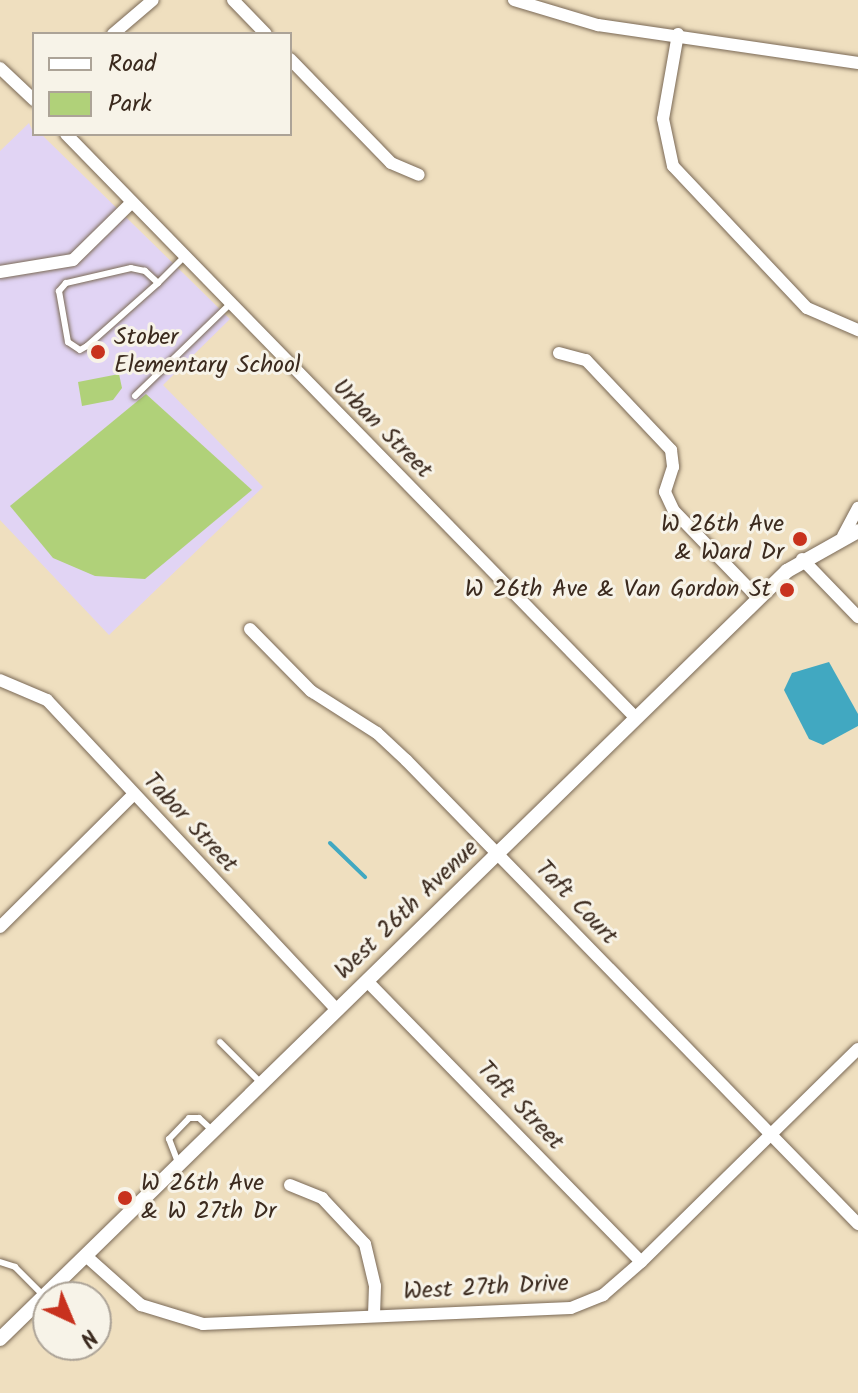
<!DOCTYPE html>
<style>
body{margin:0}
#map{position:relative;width:858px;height:1393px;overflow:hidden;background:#efdfbf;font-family:Kalam,sans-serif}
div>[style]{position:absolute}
.built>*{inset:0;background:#e1d4f4}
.green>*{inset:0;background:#b0d179}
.water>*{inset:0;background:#41a8c1}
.stream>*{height:4px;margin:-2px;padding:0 2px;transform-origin:2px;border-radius:2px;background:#41a8c1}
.roads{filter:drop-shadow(0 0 2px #7a6956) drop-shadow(0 0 2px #7a6956)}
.service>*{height:6px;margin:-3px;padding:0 3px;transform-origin:3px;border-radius:3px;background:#fff}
.minor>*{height:12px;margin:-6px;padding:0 6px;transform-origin:6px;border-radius:6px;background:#fff}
.tertiary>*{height:14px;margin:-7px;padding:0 7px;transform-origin:7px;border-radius:7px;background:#fff}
.dots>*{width:22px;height:22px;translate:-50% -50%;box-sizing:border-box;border:4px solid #f7f3e8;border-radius:50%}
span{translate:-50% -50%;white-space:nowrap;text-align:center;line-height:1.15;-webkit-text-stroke:6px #f7f3e8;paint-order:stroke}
.poi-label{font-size:24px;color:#3b2a1e}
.left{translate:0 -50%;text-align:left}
.right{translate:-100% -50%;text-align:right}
.street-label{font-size:24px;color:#3b2a1e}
.legend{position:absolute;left:32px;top:32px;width:260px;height:104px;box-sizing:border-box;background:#f7f3e8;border:2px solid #aca397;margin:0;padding:10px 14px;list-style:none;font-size:24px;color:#3b2a1e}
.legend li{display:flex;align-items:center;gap:16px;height:40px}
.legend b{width:40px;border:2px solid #aca397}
.north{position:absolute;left:32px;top:1281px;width:80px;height:80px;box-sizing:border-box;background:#f7f3e8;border:2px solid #aca397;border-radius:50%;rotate:136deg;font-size:22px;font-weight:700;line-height:32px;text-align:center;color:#3b2a1e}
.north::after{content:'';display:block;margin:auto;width:28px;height:36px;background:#c8321e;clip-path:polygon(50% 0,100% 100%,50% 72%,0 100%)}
</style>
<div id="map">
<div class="built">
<div style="clip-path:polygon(29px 123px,34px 134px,41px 134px,230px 319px,163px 385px,263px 487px,109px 635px,0 520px,0 151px)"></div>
</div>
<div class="green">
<div style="clip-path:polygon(119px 374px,122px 388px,113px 400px,82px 406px,78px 382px)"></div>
<div style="clip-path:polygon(146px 394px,252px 490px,145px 579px,95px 576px,53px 558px,10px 506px)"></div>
</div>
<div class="water">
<div style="clip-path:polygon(829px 662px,858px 714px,858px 726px,823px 745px,809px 739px,784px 690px,792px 673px)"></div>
</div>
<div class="stream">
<div style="left:330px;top:843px;width:49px;rotate:44.2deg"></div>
</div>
<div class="roads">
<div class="service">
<div style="left:158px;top:283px;width:18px;rotate:-137deg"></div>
<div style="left:145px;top:271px;width:14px;rotate:-168deg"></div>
<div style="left:131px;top:268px;width:67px;rotate:167deg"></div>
<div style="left:66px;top:283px;width:11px;rotate:131deg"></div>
<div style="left:59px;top:291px;width:52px;rotate:80deg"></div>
<div style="left:68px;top:342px;width:14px;rotate:34deg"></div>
<div style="left:80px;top:350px;width:8px;rotate:-30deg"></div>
<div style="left:87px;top:346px;width:95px;rotate:-41.6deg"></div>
<div style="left:158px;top:283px;width:35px;rotate:-45deg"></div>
<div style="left:135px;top:396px;width:131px;rotate:-44.1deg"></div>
<div style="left:220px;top:1042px;width:57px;rotate:45deg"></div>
<div style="left:179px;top:1165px;width:28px;rotate:-111deg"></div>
<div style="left:169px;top:1139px;width:29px;rotate:-46deg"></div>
<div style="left:189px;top:1118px;width:10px"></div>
<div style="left:199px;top:1118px;width:18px;rotate:43deg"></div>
<div style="left:0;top:1262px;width:16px;rotate:18deg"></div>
<div style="left:15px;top:1267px;width:40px;rotate:45deg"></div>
</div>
<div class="minor">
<div style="left:233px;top:0;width:47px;rotate:45.9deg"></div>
<div style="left:514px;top:0;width:88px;rotate:16.6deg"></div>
<div style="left:598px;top:25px;width:263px;rotate:8.3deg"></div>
<div style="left:113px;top:34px;width:52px;rotate:-40.4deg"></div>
<div style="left:678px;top:34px;width:86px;rotate:100deg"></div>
<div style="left:663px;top:119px;width:48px;rotate:78deg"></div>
<div style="left:673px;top:166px;width:195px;rotate:46.7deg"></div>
<div style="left:807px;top:308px;width:56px;rotate:23.3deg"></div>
<div style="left:290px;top:59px;width:145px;rotate:45.8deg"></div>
<div style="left:391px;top:163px;width:30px;rotate:23deg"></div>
<div style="left:0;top:68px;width:47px;rotate:43.3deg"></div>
<div style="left:66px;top:134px;width:816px;rotate:45.7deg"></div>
<div style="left:0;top:272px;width:74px;rotate:-9.3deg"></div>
<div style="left:73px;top:260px;width:80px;rotate:-44.5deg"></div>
<div style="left:559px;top:353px;width:28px;rotate:15deg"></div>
<div style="left:586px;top:360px;width:124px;rotate:46.6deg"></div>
<div style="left:671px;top:450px;width:17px;rotate:83deg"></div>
<div style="left:673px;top:467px;width:26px;rotate:108deg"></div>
<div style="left:665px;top:492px;width:21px;rotate:65deg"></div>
<div style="left:674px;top:511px;width:121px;rotate:46deg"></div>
<div style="left:843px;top:536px;width:32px;rotate:-62deg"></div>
<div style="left:802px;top:559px;width:81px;rotate:46deg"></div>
<div style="left:250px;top:629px;width:87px;rotate:45.5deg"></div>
<div style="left:311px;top:691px;width:78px;rotate:32.5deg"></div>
<div style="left:377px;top:733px;width:40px;rotate:43deg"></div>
<div style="left:406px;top:760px;width:648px;rotate:45.75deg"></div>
<div style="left:0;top:680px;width:51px;rotate:23.1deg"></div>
<div style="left:47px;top:700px;width:424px;rotate:46.9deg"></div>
<div style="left:0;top:927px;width:187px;rotate:-44.8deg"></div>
<div style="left:367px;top:981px;width:392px;rotate:45.7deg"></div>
<div style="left:290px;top:1185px;width:35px;rotate:22deg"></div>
<div style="left:322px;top:1198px;width:63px;rotate:46.9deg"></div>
<div style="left:365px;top:1244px;width:43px;rotate:76.6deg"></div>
<div style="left:375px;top:1286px;width:30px;rotate:92deg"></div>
<div style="left:86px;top:1256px;width:74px;rotate:41.7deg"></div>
<div style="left:141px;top:1305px;width:65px;rotate:17deg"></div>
<div style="left:203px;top:1324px;width:368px;rotate:-2.5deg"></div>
<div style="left:571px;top:1308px;width:35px;rotate:-22deg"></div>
<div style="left:603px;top:1295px;width:50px;rotate:-41deg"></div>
<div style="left:641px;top:1262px;width:304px;rotate:-44.5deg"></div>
</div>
<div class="tertiary">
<div style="left:0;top:1339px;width:1100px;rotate:-44.3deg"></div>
<div style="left:787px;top:571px;width:81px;rotate:-29.4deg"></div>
</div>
</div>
<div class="dots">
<div style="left:98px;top:352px;background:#c8321e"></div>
<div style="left:800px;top:539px;background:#c8321e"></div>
<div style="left:787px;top:590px;background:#c8321e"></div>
<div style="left:125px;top:1198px;background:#c8321e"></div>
</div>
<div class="poi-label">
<span class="left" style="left:114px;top:352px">Stober<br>Elementary School</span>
<span class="right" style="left:784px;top:539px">W 26th Ave<br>&amp; Ward Dr</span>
<span class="right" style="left:771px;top:590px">W 26th Ave &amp; Van Gordon St</span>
<span class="left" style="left:141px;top:1198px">W 26th Ave<br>&amp; W 27th Dr</span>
</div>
<div class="street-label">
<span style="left:382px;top:429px;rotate:45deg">Urban Street</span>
<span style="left:190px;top:823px;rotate:47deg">Tabor Street</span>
<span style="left:576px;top:903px;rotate:46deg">Taft Court</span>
<span style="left:407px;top:910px;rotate:-44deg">West 26th Avenue</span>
<span style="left:520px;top:1106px;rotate:46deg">Taft Street</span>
<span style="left:486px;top:1288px;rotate:-3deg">West 27th Drive</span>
</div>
<ul class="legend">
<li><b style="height:10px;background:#fff"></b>Road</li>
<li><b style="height:22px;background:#b0d179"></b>Park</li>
</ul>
<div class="north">N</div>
</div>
